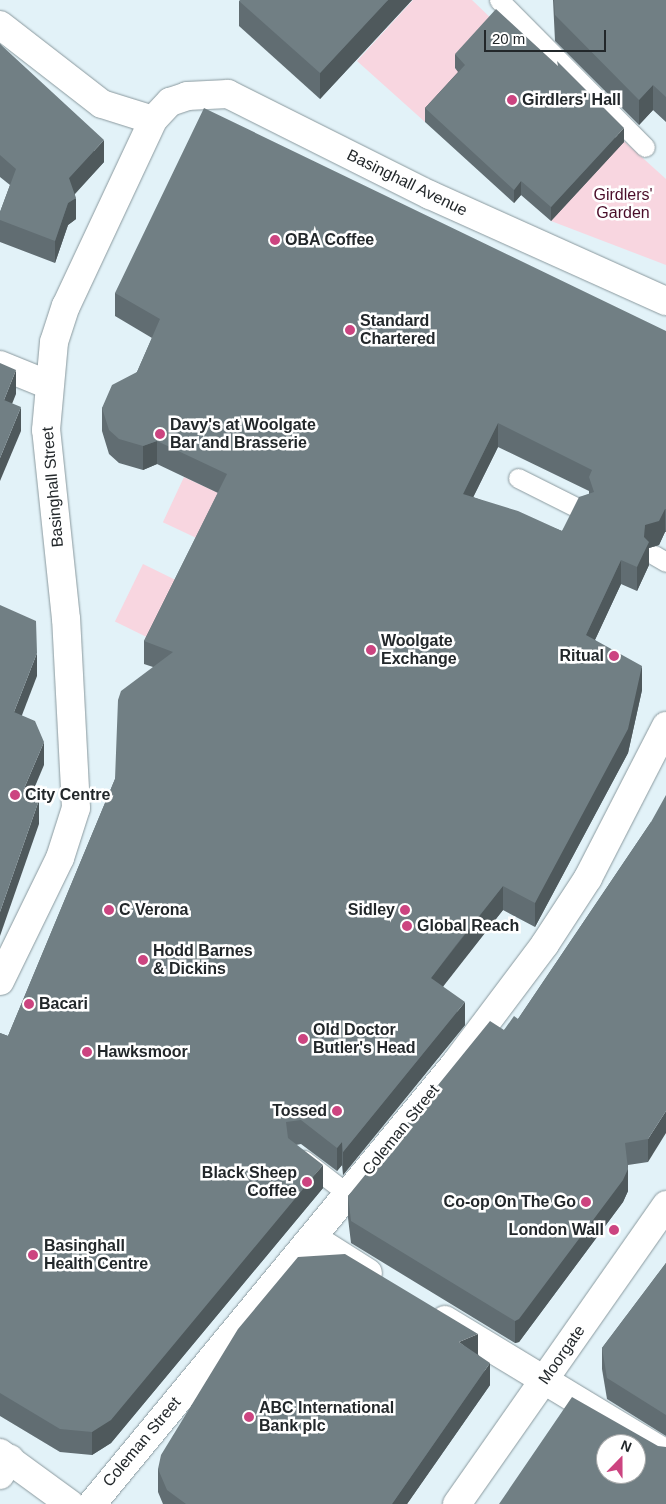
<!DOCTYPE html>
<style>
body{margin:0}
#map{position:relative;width:666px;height:1504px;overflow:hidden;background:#e2f2f8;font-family:Helvetica,sans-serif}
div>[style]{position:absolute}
.green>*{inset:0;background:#f8d6e0;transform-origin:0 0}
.roads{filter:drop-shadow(0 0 1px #8a999e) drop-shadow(0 0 1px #8a999e)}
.lane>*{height:19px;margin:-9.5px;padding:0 9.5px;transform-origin:9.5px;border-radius:9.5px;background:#fff}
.street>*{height:28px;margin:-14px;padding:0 14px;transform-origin:14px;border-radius:14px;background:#fff}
.secondary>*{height:28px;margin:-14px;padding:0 14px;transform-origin:14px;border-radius:14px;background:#fff}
.wall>*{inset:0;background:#616d72}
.shaded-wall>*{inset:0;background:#4f595c}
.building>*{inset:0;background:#717f84}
.dots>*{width:14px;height:14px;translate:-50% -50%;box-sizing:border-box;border:2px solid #fff;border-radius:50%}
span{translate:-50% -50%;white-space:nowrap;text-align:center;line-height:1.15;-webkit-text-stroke:5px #fff;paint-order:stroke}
.poi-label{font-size:16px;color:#22272a;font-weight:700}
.left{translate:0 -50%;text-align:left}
.right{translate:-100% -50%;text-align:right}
.street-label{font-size:16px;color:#22272a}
.park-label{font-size:16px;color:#4a0d29}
.north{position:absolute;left:596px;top:1434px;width:50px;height:50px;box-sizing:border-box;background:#fff;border:1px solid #a7a9aa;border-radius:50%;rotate:22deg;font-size:14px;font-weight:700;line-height:20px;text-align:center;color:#22272a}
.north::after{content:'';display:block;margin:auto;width:18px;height:22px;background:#cc4480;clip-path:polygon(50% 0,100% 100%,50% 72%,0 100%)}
.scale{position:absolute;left:484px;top:30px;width:122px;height:22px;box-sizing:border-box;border:2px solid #22272a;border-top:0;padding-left:6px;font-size:15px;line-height:18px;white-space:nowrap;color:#22272a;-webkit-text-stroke:4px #fff;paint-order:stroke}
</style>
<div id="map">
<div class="green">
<div style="clip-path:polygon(413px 0,472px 0,496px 23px,455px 68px,465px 78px,425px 122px,357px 61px)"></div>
<div style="clip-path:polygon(624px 141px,666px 179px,666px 265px,551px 221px)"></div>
<div style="left:184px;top:477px;width:47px;height:50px;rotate:25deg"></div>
<div style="left:143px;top:564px;width:46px;height:64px;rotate:26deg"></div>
</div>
<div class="roads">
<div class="lane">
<div style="left:499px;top:0;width:207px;rotate:45.2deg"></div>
<div style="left:518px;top:478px;width:74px;rotate:26.6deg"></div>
<div style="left:654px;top:555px;width:14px;rotate:30deg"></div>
<div style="left:304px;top:1160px;width:56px;rotate:37.7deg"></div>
</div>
<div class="street">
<div style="left:0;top:25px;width:129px;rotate:37.8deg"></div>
<div style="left:102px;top:104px;width:53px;rotate:17.4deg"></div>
<div style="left:0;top:365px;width:53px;rotate:22.2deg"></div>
<div style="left:0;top:981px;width:137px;rotate:-64deg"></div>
<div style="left:60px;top:858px;width:52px;rotate:-72.3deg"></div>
<div style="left:76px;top:808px;width:189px;rotate:-93deg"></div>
<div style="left:66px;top:619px;width:190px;rotate:-96deg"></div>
<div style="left:46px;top:430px;width:88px;rotate:-84.8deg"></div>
<div style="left:54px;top:342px;width:38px;rotate:-72deg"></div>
<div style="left:66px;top:306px;width:205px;rotate:-64.9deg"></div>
<div style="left:153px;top:120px;width:25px;rotate:-47deg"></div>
<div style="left:170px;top:102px;width:18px;rotate:-19deg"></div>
<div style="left:187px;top:96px;width:41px;rotate:-2.8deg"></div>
<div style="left:228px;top:94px;width:226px;rotate:26.6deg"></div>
<div style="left:430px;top:195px;width:259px;rotate:24.2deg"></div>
<div style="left:313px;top:1238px;width:65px;rotate:32.5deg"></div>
<div style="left:445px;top:1320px;width:258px;rotate:31.2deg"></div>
<div style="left:0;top:1475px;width:19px;rotate:-58deg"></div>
<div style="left:92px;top:1504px;width:570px;rotate:-50.48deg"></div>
<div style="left:455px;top:1064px;width:150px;rotate:-53.1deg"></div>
<div style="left:545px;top:944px;width:79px;rotate:-56.9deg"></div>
<div style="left:588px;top:878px;width:171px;rotate:-62.8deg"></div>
</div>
<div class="secondary">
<div style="left:0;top:1453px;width:87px;rotate:36.1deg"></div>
<div style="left:457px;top:1504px;width:365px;rotate:-55deg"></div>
</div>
</div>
<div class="wall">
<div style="clip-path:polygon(412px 0,320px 99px,239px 26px,239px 1px)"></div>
<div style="clip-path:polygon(553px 0,666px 0,666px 122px,653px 110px,639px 125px,555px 41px)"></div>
<div style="clip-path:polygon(0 44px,104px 162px,75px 194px,76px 219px,68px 225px,55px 263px,0 242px,0 212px,10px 185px,0 177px)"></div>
<div style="clip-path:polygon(455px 54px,624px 142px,551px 221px,521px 195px,514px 203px,425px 122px,425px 108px,458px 72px,455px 68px)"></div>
<div style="clip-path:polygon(evenodd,115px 293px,666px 331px,666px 532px,665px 532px,659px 545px,649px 548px,649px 565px,637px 591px,621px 584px,595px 640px,642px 690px,628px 753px,535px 927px,503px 910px,456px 969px,443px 986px,465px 1025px,343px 1175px,342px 1165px,337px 1171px,301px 1144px,296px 1145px,323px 1188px,111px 1443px,92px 1455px,60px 1452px,0 1416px,0 1033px,8px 1036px,115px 779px,153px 667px,144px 664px,144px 641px,218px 493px,157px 464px,143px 470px,119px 463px,109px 454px,102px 431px,102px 408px,137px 372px,152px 338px,115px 316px,115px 293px,498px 447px,589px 491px,589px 494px,562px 531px,473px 497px,498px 447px)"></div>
<div style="clip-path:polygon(651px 822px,648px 1162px,628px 1165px,628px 1191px,623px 1202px,519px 1342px,515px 1343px,351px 1243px,348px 1218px,348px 1196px,504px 1030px,518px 1019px)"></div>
<div style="clip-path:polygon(666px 1263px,666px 1436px,607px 1399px,602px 1369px,602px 1348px)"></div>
<div style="clip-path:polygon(478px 1354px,490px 1385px,407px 1504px,163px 1504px,158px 1492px,158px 1469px)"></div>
</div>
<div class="shaded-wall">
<div style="clip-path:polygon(388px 0,412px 0,320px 99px,320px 73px)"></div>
<div style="clip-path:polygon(653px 85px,653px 110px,639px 125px,639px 100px)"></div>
<div style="clip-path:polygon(624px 128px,624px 142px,551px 221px,551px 207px)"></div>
<div style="clip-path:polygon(104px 140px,104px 162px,69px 200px,69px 178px)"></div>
<div style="clip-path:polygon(521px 181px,521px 195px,514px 203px,514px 190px)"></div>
<div style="clip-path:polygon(76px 198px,76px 219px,68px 225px,55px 263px,55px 241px,68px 203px)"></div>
<div style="clip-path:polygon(16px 370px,16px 394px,4px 424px,4px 400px)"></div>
<div style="clip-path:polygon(21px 407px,21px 431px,0 481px,0 458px)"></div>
<div style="clip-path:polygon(498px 423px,498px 447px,463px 518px,463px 494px)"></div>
<div style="clip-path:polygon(157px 441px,157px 464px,143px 470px,143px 446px)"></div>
<div style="clip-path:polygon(665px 509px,665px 532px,659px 545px,649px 548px,649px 565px,637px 591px,637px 567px,645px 525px)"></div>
<div style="clip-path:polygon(621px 560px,621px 584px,586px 659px,586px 635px)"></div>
<div style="clip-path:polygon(37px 653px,37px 676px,14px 736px,14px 712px)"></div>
<div style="clip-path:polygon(642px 666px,642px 690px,628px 753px,535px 927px,535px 903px)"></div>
<div style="clip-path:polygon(44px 742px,44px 765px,23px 815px,23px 791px)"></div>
<div style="clip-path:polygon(39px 800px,39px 824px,0 936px,0 912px)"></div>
<div style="clip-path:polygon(503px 886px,503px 910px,431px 1002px,431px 978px)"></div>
<div style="clip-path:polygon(465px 1002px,465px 1025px,343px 1175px,343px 1152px)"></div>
<div style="clip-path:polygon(666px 1111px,666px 1133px,648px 1162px,648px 1139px)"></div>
<div style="clip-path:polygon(342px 1142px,342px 1165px,337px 1171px,337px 1148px)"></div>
<div style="clip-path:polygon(323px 1165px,323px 1188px,111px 1443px,92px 1455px,92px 1432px)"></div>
<div style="clip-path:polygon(628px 1169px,628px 1191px,623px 1202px,519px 1342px,515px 1343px,515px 1321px)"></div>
<div style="clip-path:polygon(478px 1334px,478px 1357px,459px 1342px)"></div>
<div style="clip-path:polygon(490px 1363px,490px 1385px,407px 1504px,392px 1504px)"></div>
</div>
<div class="building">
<div style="clip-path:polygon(240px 0,388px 0,320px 73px,239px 1px)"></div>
<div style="clip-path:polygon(554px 0,666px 0,666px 97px,653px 85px,639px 100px,555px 15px)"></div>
<div style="clip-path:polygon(496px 9px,558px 66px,557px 61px,624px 128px,551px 207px,521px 181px,514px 190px,425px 108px,465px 65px,455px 54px)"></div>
<div style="clip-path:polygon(0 44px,104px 140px,69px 178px,76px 198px,68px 203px,55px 241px,0 220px,0 212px,16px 169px,0 155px)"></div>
<div style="clip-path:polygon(evenodd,204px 108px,666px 331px,666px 509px,665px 509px,659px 521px,645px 525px,644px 537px,649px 542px,637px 567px,621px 560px,586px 635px,642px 666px,628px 729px,535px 903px,503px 886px,456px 945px,431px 978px,465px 1002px,343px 1152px,342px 1142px,337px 1148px,301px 1120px,286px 1122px,288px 1138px,323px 1165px,111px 1420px,92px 1432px,60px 1429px,0 1393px,0 1033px,8px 1036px,115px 779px,118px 700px,121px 691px,173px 652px,144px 641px,227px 474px,157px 441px,143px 446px,119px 439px,109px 430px,102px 408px,112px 385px,137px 372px,160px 319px,115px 293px,204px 108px,498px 423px,592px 470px,589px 477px,594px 492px,579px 497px,562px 531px,518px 511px,463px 494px,498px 423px)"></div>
<div style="clip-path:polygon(0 363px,16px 370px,4px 400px,21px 407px,0 458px)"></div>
<div style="clip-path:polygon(0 605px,36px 621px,37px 653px,14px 712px,35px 721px,44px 742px,23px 791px,39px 800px,0 912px)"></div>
<div style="clip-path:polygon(666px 795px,666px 1111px,648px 1139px,625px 1143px,628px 1169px,623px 1180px,519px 1319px,515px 1321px,351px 1221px,348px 1196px,490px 1021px,504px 1030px,514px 1016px,518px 1019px,651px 822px)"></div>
<div style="clip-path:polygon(345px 1254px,478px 1334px,459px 1342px,490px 1363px,392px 1504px,186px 1504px,167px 1490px,158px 1469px,161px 1455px,238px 1329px,298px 1257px)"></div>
<div style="clip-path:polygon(666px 1263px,666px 1415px,607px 1378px,602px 1348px)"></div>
<div style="clip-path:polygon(evenodd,572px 1397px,658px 1446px,666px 1447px,666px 1504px,499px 1504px,572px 1397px,606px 1444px,636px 1444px,636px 1474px,606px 1474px,606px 1444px)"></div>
</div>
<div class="dots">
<div style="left:512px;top:100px;background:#cc4480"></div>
<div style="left:275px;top:240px;background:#cc4480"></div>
<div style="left:350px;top:330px;background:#cc4480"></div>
<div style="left:160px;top:434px;background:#cc4480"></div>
<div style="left:371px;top:650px;background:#cc4480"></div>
<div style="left:614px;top:656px;background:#cc4480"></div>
<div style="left:15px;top:795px;background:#cc4480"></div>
<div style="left:109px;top:910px;background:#cc4480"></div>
<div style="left:405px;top:910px;background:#cc4480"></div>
<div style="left:407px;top:926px;background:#cc4480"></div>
<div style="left:143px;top:960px;background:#cc4480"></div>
<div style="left:29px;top:1004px;background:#cc4480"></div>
<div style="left:303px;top:1039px;background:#cc4480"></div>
<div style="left:87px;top:1052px;background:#cc4480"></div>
<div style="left:337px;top:1111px;background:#cc4480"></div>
<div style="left:307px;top:1182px;background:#cc4480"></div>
<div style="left:586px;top:1202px;background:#cc4480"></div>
<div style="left:614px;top:1230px;background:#cc4480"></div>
<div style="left:33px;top:1255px;background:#cc4480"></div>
<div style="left:249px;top:1417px;background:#cc4480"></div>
</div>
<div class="poi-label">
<span class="left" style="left:522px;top:100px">Girdlers' Hall</span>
<span class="left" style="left:285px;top:240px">OBA Coffee</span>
<span class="left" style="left:360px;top:330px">Standard<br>Chartered</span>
<span class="left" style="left:170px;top:434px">Davy's at Woolgate<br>Bar and Brasserie</span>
<span class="left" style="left:381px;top:650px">Woolgate<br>Exchange</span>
<span class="right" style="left:604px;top:656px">Ritual</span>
<span class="left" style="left:25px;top:795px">City Centre</span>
<span class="left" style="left:119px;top:910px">C Verona</span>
<span class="right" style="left:395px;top:910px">Sidley</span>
<span class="left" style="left:417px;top:926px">Global Reach</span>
<span class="left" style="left:153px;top:960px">Hodd Barnes<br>&amp; Dickins</span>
<span class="left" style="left:39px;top:1004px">Bacari</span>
<span class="left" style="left:313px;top:1039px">Old Doctor<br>Butler's Head</span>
<span class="left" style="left:97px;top:1052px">Hawksmoor</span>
<span class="right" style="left:327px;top:1111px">Tossed</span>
<span class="right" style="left:297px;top:1182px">Black Sheep<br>Coffee</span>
<span class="right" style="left:576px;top:1202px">Co-op On The Go</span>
<span class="right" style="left:604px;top:1230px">London Wall</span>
<span class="left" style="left:44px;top:1255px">Basinghall<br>Health Centre</span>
<span class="left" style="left:259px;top:1417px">ABC International<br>Bank plc</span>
</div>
<div class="street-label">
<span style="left:407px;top:183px;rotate:26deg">Basinghall Avenue</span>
<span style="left:53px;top:487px;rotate:-95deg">Basinghall Street</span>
<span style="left:401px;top:1130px;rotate:-51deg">Coleman Street</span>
<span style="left:562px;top:1355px;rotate:-55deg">Moorgate</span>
<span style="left:142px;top:1442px;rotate:-50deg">Coleman Street</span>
</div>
<div class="park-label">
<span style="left:623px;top:204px">Girdlers'<br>Garden</span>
</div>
<div class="north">N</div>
<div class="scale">20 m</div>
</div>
